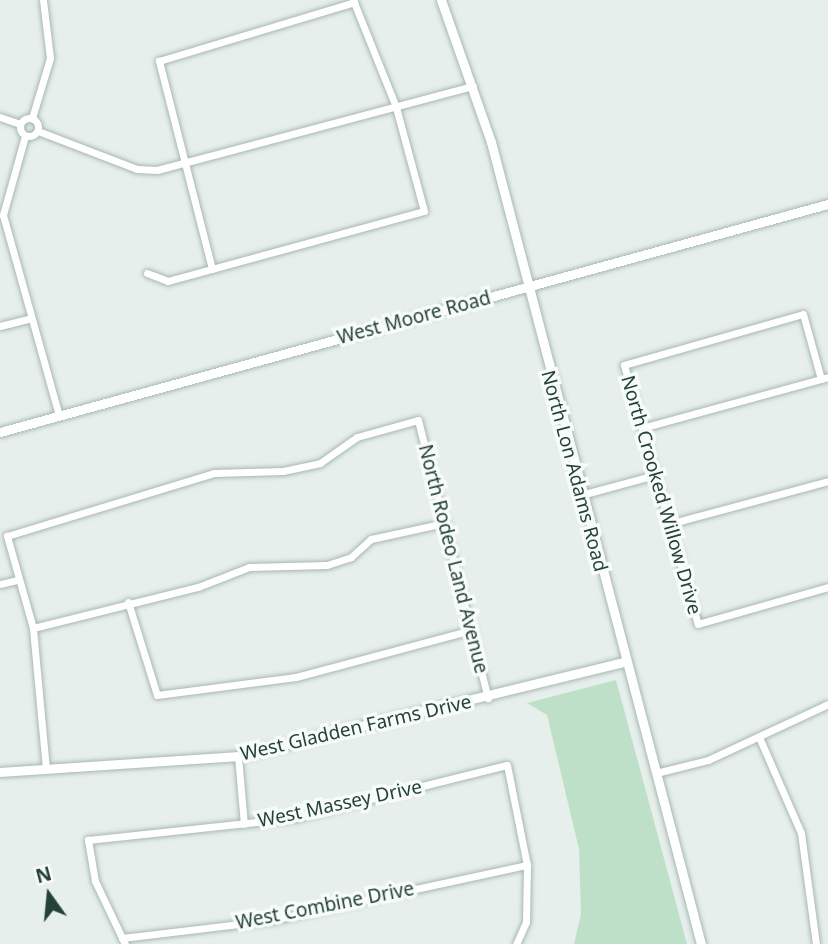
<!DOCTYPE html>
<style>
body{margin:0}
#map{position:relative;width:828px;height:944px;overflow:hidden;background:#e6efeb;font-family:"Noto Sans",sans-serif}
div>[style]{position:absolute}
.green>*{inset:0;background:#bfe0c8}
.roads{filter:drop-shadow(0 0 2px #a8b8b2) drop-shadow(0 0 2px #a8b8b2)}
.minor>*{height:7px;margin:-3.5px;padding:0 3.5px;transform-origin:3.5px;border-radius:3.5px;background:#fff}
.minor>.ring{margin:-3.5px;padding:0;box-sizing:content-box;background:none;border:7px solid #fff;border-radius:50%}
.tertiary>*{height:9px;margin:-4.5px;padding:0 4.5px;transform-origin:4.5px;border-radius:4.5px;background:#fff}
span{translate:-50% -50%;white-space:nowrap;text-align:center;line-height:1.15;-webkit-text-stroke:7px #f7fbf9;paint-order:stroke}
.street-label{font-size:19px;color:#24423a}
.north{position:absolute;left:14px;top:860px;width:70px;height:70px;-webkit-text-stroke:5px #f7fbf9;paint-order:stroke;rotate:345deg;font-size:19px;font-weight:700;line-height:28px;text-align:center;color:#24423a}
.north::after{content:'';display:block;margin:auto;width:24px;height:32px;background:#24423a;clip-path:polygon(50% 0,100% 100%,50% 72%,0 100%)}
</style>
<div id="map">
<div class="green">
<div style="clip-path:polygon(616px 680px,687px 944px,574px 944px,581px 914px,579px 849px,547px 715px,527px 703px)"></div>
</div>
<div class="roads">
<div class="minor">
<div style="left:0;top:117px;width:21px;rotate:19deg"></div>
<div class="ring" style="left:20px;top:118px;width:11px;height:11px"></div>
<div style="left:32px;top:118px;width:63px;rotate:-73.3deg"></div>
<div style="left:50px;top:58px;width:58px;rotate:-96.9deg"></div>
<div style="left:38px;top:131px;width:106px;rotate:21deg"></div>
<div style="left:137px;top:169px;width:20px;rotate:3deg"></div>
<div style="left:157px;top:170px;width:327px;rotate:-14.9deg"></div>
<div style="left:25px;top:136px;width:82px;rotate:105.6deg"></div>
<div style="left:3px;top:215px;width:208px;rotate:74.4deg"></div>
<div style="left:212px;top:269px;width:215px;rotate:-104.3deg"></div>
<div style="left:159px;top:61px;width:204px;rotate:-16.8deg"></div>
<div style="left:147px;top:273px;width:22px;rotate:21deg"></div>
<div style="left:168px;top:281px;width:265px;rotate:-15.3deg"></div>
<div style="left:424px;top:211px;width:108px;rotate:-105.1deg"></div>
<div style="left:396px;top:107px;width:115px;rotate:-111.9deg"></div>
<div style="left:0;top:326px;width:32px;rotate:-14deg"></div>
<div style="left:821px;top:379px;width:67px;rotate:-105.5deg"></div>
<div style="left:803px;top:314px;width:186px;rotate:164.1deg"></div>
<div style="left:624px;top:365px;width:269px;rotate:74.1deg"></div>
<div style="left:698px;top:624px;width:135px;rotate:-15.9deg"></div>
<div style="left:642px;top:428px;width:193px;rotate:-15.3deg"></div>
<div style="left:581px;top:495px;width:77px;rotate:-15.1deg"></div>
<div style="left:669px;top:524px;width:165px;rotate:-15.1deg"></div>
<div style="left:0;top:584px;width:18px;rotate:-13deg"></div>
<div style="left:128px;top:602px;width:97px;rotate:72.7deg"></div>
<div style="left:157px;top:695px;width:140px;rotate:-7.4deg"></div>
<div style="left:296px;top:677px;width:182px;rotate:-15deg"></div>
<div style="left:33px;top:628px;width:170px;rotate:-14deg"></div>
<div style="left:198px;top:587px;width:55px;rotate:-21.4deg"></div>
<div style="left:249px;top:567px;width:78px;rotate:-1.5deg"></div>
<div style="left:327px;top:565px;width:25px;rotate:-18deg"></div>
<div style="left:351px;top:557px;width:27px;rotate:-42deg"></div>
<div style="left:371px;top:539px;width:76px;rotate:-12.2deg"></div>
<div style="left:759px;top:737px;width:105px;rotate:66.4deg"></div>
<div style="left:801px;top:833px;width:112px;rotate:82.3deg"></div>
<div style="left:238px;top:756px;width:68px;rotate:85deg"></div>
<div style="left:46px;top:769px;width:142px;rotate:-95.3deg"></div>
<div style="left:33px;top:628px;width:96px;rotate:-105.8deg"></div>
<div style="left:7px;top:536px;width:216px;rotate:-16.9deg"></div>
<div style="left:214px;top:473px;width:69px;rotate:-1.7deg"></div>
<div style="left:283px;top:471px;width:38px;rotate:-12deg"></div>
<div style="left:320px;top:463px;width:45px;rotate:-35.1deg"></div>
<div style="left:357px;top:437px;width:63px;rotate:-15.6deg"></div>
<div style="left:418px;top:420px;width:287px;rotate:75.9deg"></div>
<div style="left:656px;top:773px;width:54px;rotate:-14deg"></div>
<div style="left:708px;top:760px;width:132px;rotate:-25deg"></div>
<div style="left:122px;top:938px;width:151px;rotate:-6.8deg"></div>
<div style="left:272px;top:920px;width:261px;rotate:-12.2deg"></div>
<div style="left:125px;top:944px;width:70px;rotate:-115.5deg"></div>
<div style="left:95px;top:881px;width:42px;rotate:-99.7deg"></div>
<div style="left:88px;top:840px;width:207px;rotate:-6.1deg"></div>
<div style="left:294px;top:818px;width:219px;rotate:-14deg"></div>
<div style="left:507px;top:765px;width:102px;rotate:78.7deg"></div>
<div style="left:527px;top:865px;width:57px;rotate:91deg"></div>
<div style="left:526px;top:922px;width:24px;rotate:114deg"></div>
</div>
<div class="tertiary">
<div style="left:441px;top:0;width:151px;rotate:70.6deg"></div>
<div style="left:491px;top:142px;width:829px;rotate:75.33deg"></div>
<div style="left:0;top:432px;width:859px;rotate:-15.4deg"></div>
<div style="left:0;top:772px;width:239px;rotate:-3.8deg"></div>
<div style="left:238px;top:756px;width:397px;rotate:-13.7deg"></div>
</div>
</div>
<div class="street-label">
<span style="left:414px;top:318px;rotate:-15deg">West Moore Road</span>
<span style="left:574px;top:471px;rotate:75deg">North Lon Adams Road</span>
<span style="left:661px;top:495px;rotate:74deg">North Crooked Willow Drive</span>
<span style="left:453px;top:559px;rotate:76deg">North Rodeo Land Avenue</span>
<span style="left:356px;top:728px;rotate:-13deg">West Gladden Farms Drive</span>
<span style="left:340px;top:804px;rotate:-12deg">West Massey Drive</span>
<span style="left:325px;top:906px;rotate:-11deg">West Combine Drive</span>
</div>
<div class="north">N</div>
</div>
